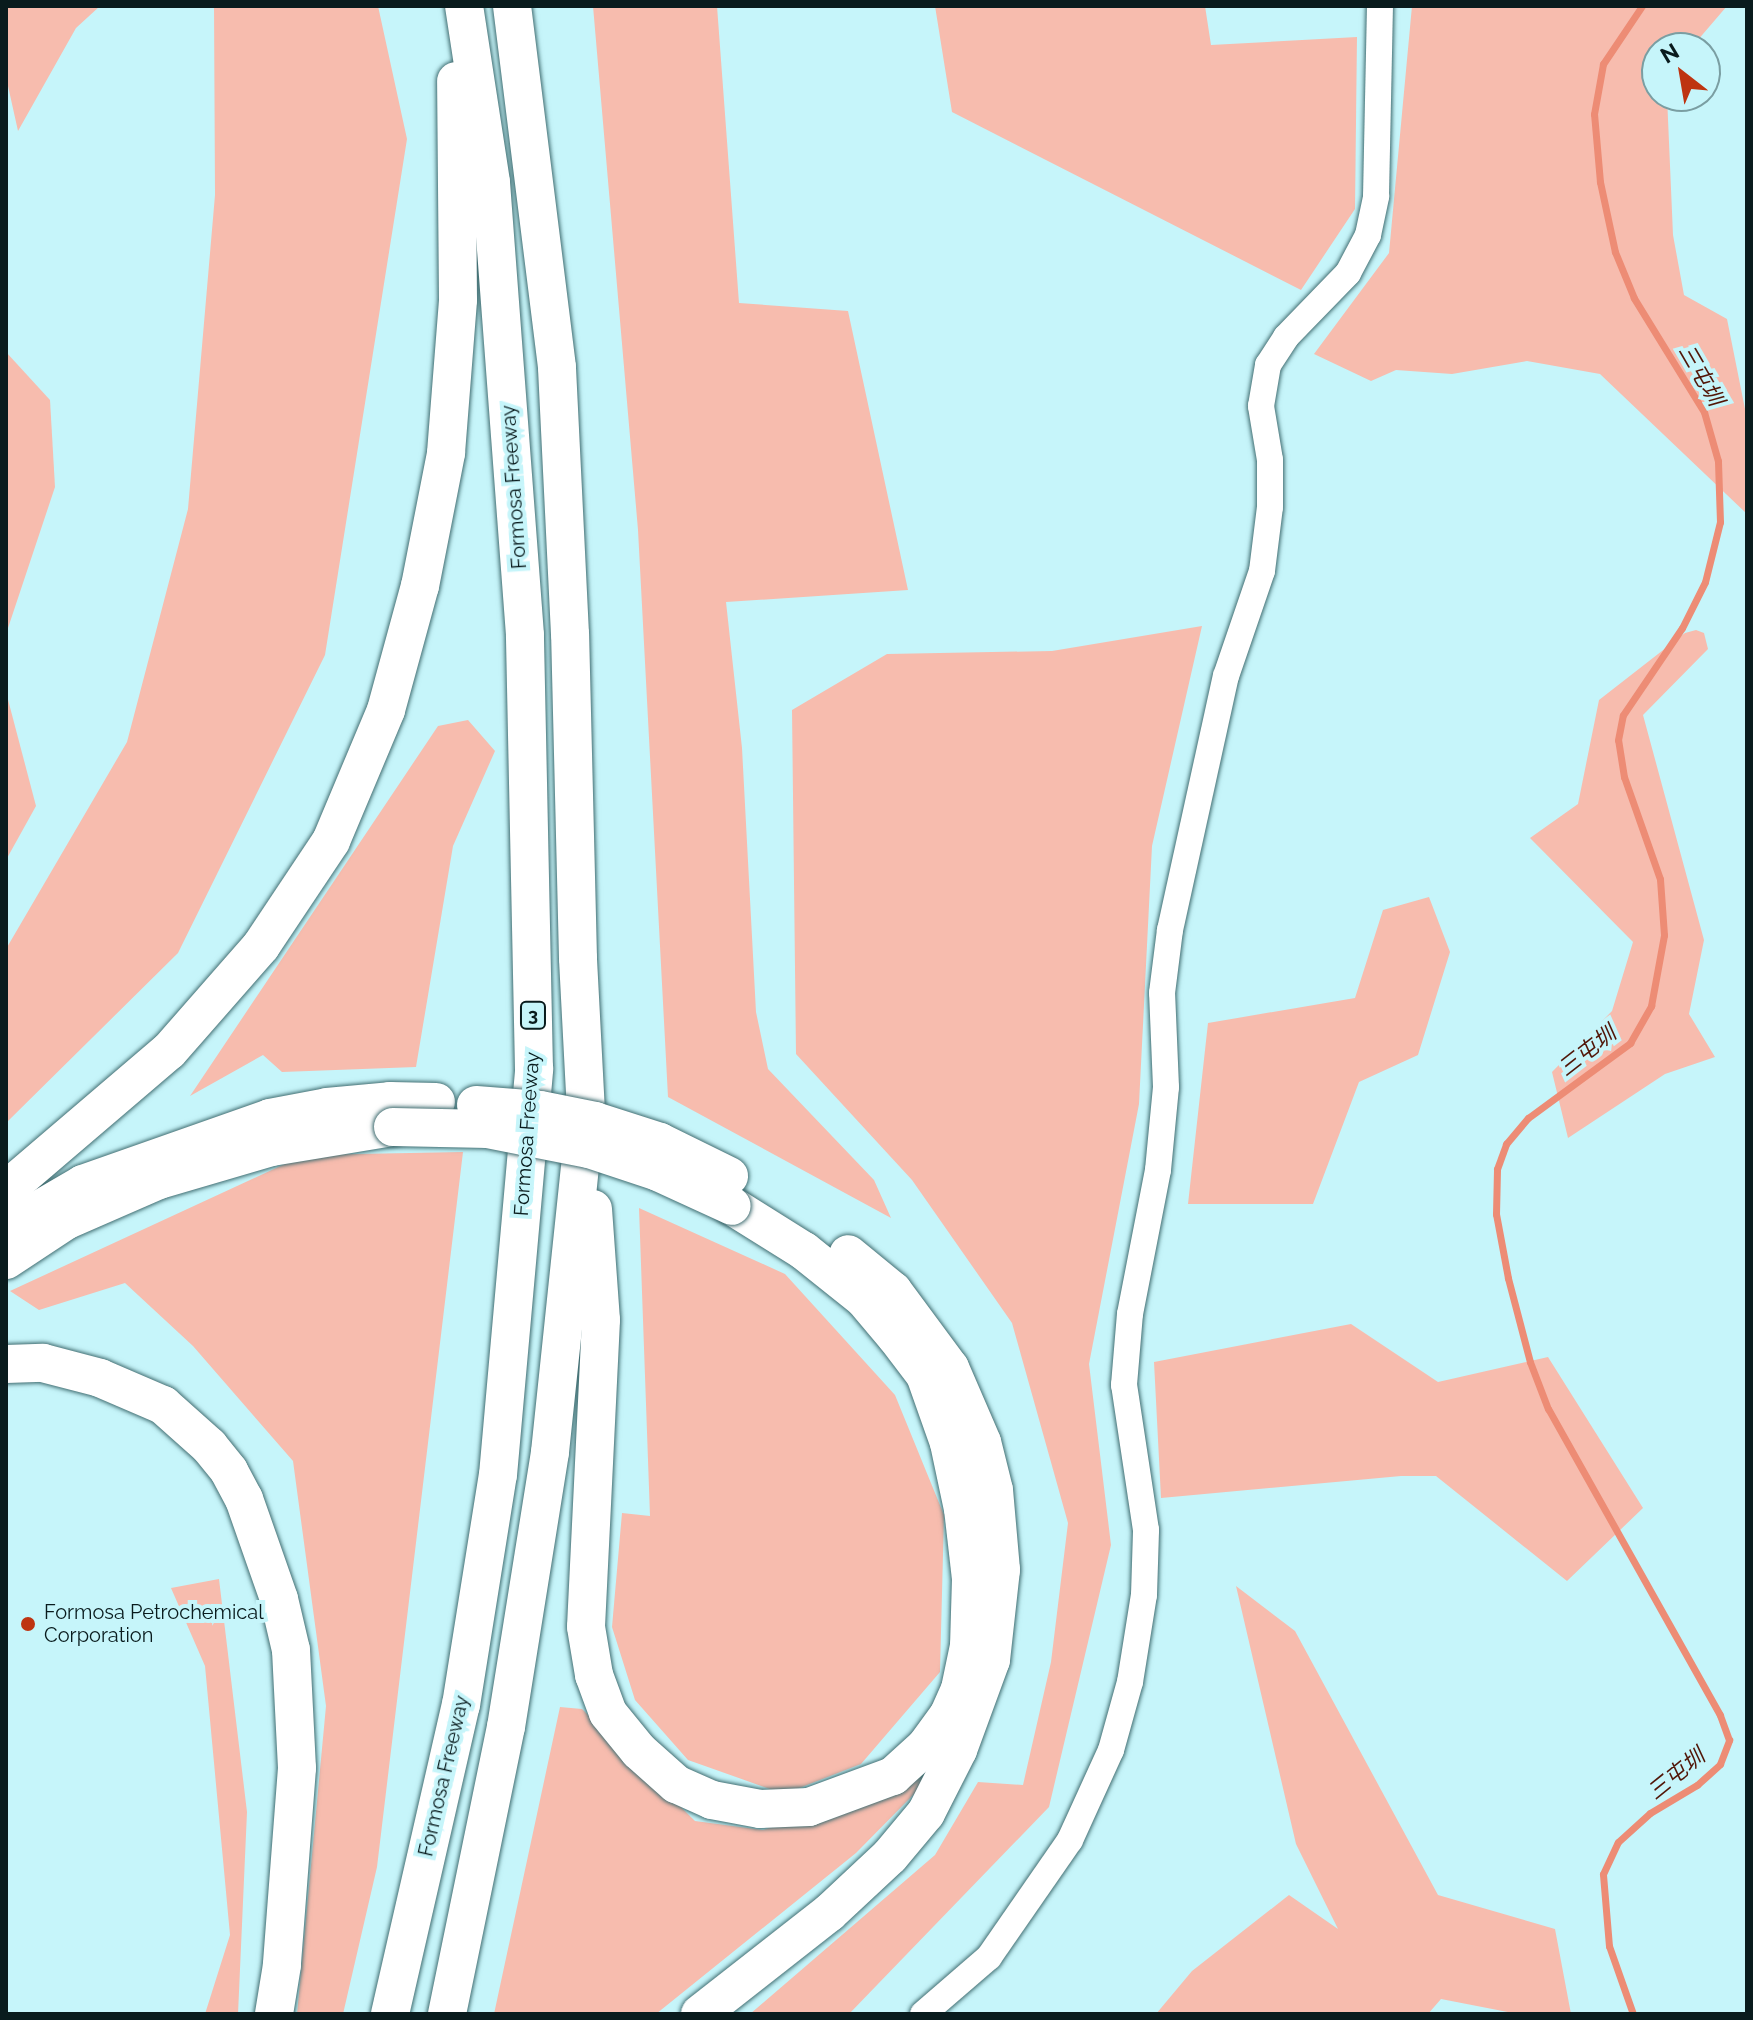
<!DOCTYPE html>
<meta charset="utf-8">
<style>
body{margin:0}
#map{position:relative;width:1753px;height:2020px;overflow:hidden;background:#c6f5fa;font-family:Raleway,"Noto Sans TC",sans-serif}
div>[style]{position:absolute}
.green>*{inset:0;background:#f7bcae}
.stream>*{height:7px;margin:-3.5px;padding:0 3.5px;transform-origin:3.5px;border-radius:3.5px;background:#ed8c75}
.roads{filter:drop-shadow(0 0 2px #426e72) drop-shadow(0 0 2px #426e72)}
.tertiary>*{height:26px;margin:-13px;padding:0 13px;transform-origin:13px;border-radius:13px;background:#fff}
.motorway>*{height:38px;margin:-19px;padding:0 19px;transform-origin:19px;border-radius:19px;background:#fff}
.bridges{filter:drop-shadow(0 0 2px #426e72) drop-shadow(0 0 2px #426e72)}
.motorway-bridge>*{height:38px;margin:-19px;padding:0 19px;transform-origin:19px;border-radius:19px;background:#fff}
.dots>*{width:22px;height:22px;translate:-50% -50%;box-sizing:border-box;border:4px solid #c6f5fa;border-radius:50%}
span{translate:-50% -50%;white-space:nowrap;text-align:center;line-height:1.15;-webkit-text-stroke:8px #c6f5fa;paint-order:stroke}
.shield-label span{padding:2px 6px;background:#c6f5fa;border:2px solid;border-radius:6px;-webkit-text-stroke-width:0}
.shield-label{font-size:18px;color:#091b1d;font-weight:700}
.street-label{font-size:20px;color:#091b1d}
.poi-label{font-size:20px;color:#091b1d}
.left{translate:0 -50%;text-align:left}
.water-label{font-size:22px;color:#511507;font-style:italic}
.frame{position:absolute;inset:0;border:8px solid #091b1d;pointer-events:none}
.north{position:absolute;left:1641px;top:32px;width:80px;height:80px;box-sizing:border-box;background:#c6f5fa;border:2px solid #7a9ea2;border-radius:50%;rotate:329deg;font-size:22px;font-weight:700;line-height:32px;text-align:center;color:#091b1d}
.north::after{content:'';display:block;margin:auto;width:28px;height:36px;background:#be3411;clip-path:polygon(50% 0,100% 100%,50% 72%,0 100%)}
</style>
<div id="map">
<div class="green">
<div style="clip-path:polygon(6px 6px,100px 6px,76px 28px,18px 131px,6px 77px)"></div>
<div style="clip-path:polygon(214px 6px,378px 6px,407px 139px,325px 655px,178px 953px,6px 1123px,6px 949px,127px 742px,188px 509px,215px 195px)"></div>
<div style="clip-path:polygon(593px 6px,717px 6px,739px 303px,848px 311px,908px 590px,726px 602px,742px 748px,756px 1012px,768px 1069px,874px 1180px,891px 1218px,668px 1097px,638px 530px)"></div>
<div style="clip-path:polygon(935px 6px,1205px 6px,1211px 45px,1357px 37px,1355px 209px,1301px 290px,952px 112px)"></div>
<div style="clip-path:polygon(1412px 6px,1727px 6px,1691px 48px,1657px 48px,1657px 96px,1667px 96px,1673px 235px,1684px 295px,1727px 319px,1747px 419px,1747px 514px,1600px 374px,1527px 361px,1452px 374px,1396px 370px,1371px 381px,1314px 354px,1389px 253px)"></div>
<div style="clip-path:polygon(6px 352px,50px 400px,55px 487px,6px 634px)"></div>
<div style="clip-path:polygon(1202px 626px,1152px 846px,1139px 1104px,1089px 1364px,1111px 1545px,1049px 1807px,849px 2014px,750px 2014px,935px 1855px,978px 1782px,1023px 1785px,1051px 1662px,1068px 1523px,1012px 1323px,912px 1180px,796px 1054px,792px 710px,887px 654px,1052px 651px)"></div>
<div style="clip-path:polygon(1696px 630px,1704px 633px,1708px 649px,1643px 715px,1704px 940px,1689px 1014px,1715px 1057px,1665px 1074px,1568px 1138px,1552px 1072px,1612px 1011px,1633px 942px,1530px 838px,1578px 804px,1599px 700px,1685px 633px)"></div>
<div style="clip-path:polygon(6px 692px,36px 806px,6px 860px)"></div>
<div style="clip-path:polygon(468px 720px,495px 751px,453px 846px,416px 1067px,282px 1072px,263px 1055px,190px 1096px,438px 726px)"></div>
<div style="clip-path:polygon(1429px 897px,1450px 952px,1418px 1055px,1359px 1082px,1313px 1204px,1188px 1204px,1208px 1023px,1355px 998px,1383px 910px)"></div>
<div style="clip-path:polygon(463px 1152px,377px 1867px,343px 2014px,297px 2014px,326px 1706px,293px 1461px,193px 1346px,125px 1283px,39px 1310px,10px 1291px,304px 1155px)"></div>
<div style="clip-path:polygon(639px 1208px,785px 1274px,895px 1395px,944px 1515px,940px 1672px,861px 1764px,784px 1794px,688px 1760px,635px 1700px,612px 1627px,622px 1513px,650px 1516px)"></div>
<div style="clip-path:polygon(1351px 1324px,1438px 1382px,1548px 1357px,1643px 1508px,1567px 1581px,1436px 1476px,1401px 1476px,1161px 1498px,1154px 1362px)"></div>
<div style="clip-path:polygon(219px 1579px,247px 1812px,238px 2014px,205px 2014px,230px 1935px,205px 1666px,171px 1588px)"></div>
<div style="clip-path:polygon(1236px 1586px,1295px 1631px,1438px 1895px,1555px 1929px,1571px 2014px,1518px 2014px,1441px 1999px,1428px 2014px,1156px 2014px,1192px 1971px,1289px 1895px,1338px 1929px,1296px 1844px)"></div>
<div style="clip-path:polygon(560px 1707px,582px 1709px,695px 1821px,763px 1830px,904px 1784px,926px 1772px,919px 1789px,856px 1853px,656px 2014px,494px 2014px)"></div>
</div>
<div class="stream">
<div style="left:1633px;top:2014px;width:72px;rotate:-109.4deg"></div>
<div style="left:1609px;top:1946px;width:72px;rotate:-94.8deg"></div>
<div style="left:1603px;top:1874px;width:35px;rotate:-65deg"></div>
<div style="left:1618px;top:1842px;width:43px;rotate:-42.2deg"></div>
<div style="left:1650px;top:1813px;width:55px;rotate:-30.8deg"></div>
<div style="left:1697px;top:1785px;width:31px;rotate:-42deg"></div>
<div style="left:1720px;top:1764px;width:26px;rotate:-69deg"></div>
<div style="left:1729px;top:1740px;width:27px;rotate:-110deg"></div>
<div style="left:1720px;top:1715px;width:351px;rotate:-119.3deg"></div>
<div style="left:1548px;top:1409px;width:50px;rotate:-111deg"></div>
<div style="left:1530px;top:1362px;width:87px;rotate:-104.7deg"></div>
<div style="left:1508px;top:1278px;width:65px;rotate:-100.6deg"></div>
<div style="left:1496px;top:1214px;width:45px;rotate:-88.7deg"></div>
<div style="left:1497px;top:1169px;width:27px;rotate:-70deg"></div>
<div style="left:1506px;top:1144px;width:34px;rotate:-50deg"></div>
<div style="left:1528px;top:1118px;width:127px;rotate:-36.3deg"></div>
<div style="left:1630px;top:1043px;width:43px;rotate:-60.4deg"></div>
<div style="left:1651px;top:1006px;width:72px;rotate:-79.6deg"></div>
<div style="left:1664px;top:935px;width:56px;rotate:-94.1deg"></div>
<div style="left:1660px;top:879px;width:108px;rotate:-109.4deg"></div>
<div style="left:1624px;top:777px;width:37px;rotate:-99deg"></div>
<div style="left:1618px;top:740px;width:25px;rotate:-79deg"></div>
<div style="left:1623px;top:715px;width:105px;rotate:-55.9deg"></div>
<div style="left:1682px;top:628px;width:51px;rotate:-63.4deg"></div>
<div style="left:1705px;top:582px;width:62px;rotate:-76deg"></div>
<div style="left:1720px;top:522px;width:61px;rotate:-91.9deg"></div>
<div style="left:1718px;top:461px;width:51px;rotate:-105.9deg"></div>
<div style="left:1704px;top:412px;width:134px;rotate:-121.6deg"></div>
<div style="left:1634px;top:298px;width:50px;rotate:-112.4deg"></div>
<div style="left:1615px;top:252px;width:72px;rotate:-102.1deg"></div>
<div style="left:1600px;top:182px;width:68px;rotate:-95deg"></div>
<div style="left:1594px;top:114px;width:51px;rotate:-79.8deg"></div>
<div style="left:1603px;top:64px;width:70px;rotate:-56.1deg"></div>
</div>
<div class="roads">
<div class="tertiary">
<div style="left:923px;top:2014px;width:87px;rotate:-40.8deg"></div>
<div style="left:989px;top:1957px;width:142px;rotate:-55.3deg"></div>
<div style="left:1070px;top:1840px;width:99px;rotate:-65.5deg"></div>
<div style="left:1111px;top:1750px;width:71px;rotate:-74.4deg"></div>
<div style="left:1130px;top:1682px;width:88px;rotate:-80.9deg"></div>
<div style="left:1144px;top:1595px;width:65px;rotate:-88.2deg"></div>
<div style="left:1146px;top:1530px;width:147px;rotate:-98.6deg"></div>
<div style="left:1124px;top:1385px;width:71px;rotate:-85.2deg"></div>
<div style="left:1130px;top:1314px;width:147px;rotate:-79deg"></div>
<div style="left:1158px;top:1170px;width:83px;rotate:-84.5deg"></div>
<div style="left:1166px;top:1087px;width:94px;rotate:-92.4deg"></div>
<div style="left:1162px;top:993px;width:64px;rotate:-82.8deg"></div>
<div style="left:1170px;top:930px;width:260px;rotate:-77.6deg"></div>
<div style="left:1226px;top:676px;width:111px;rotate:-71.1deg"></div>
<div style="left:1262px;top:571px;width:64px;rotate:-82.9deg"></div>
<div style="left:1270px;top:507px;width:47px;rotate:-90deg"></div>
<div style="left:1270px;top:460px;width:55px;rotate:-99.5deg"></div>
<div style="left:1261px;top:406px;width:42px;rotate:-80.3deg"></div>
<div style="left:1268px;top:365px;width:33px;rotate:-57deg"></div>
<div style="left:1286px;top:337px;width:89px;rotate:-45.9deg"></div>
<div style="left:1348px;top:273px;width:43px;rotate:-62.2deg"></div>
<div style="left:1368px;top:235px;width:40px;rotate:-78deg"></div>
<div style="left:1376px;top:196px;width:190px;rotate:-88.8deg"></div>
</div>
<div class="motorway">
<div style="left:6px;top:1190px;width:214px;rotate:-40.5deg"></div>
<div style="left:169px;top:1051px;width:140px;rotate:-48.8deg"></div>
<div style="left:261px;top:946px;width:126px;rotate:-56.3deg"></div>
<div style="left:331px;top:841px;width:142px;rotate:-67.2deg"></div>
<div style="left:386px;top:710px;width:129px;rotate:-74.7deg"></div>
<div style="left:420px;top:586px;width:136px;rotate:-78.9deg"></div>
<div style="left:446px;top:453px;width:153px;rotate:-85.5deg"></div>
<div style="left:458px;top:300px;width:219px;rotate:-90.5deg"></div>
<div style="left:593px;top:1209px;width:111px;rotate:85.9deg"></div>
<div style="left:601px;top:1320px;width:307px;rotate:92.8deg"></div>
<div style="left:586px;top:1627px;width:49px;rotate:80.5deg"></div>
<div style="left:594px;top:1675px;width:40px;rotate:69.8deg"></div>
<div style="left:608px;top:1713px;width:49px;rotate:50.8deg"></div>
<div style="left:639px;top:1751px;width:50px;rotate:41.7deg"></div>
<div style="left:676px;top:1784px;width:39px;rotate:24deg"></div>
<div style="left:712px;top:1800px;width:49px;rotate:10.6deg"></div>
<div style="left:760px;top:1809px;width:49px;rotate:-2.3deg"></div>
<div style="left:809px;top:1807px;width:90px;rotate:-20.3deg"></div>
<div style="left:893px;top:1776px;width:45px;rotate:-42.3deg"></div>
<div style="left:926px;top:1746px;width:39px;rotate:-54deg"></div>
<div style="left:949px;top:1714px;width:27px;rotate:-66deg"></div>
<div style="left:960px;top:1689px;width:44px;rotate:-78.2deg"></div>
<div style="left:969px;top:1646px;width:67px;rotate:-88.3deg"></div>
<div style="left:971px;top:1579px;width:70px;rotate:-96.5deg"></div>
<div style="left:963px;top:1509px;width:67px;rotate:-102deg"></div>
<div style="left:949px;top:1443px;width:72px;rotate:-109.4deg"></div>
<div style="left:925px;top:1375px;width:48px;rotate:-127.3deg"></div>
<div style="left:896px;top:1337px;width:50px;rotate:-130.1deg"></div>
<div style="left:864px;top:1299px;width:77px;rotate:-141.3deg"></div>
<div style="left:804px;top:1251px;width:85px;rotate:-148deg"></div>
<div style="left:6px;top:1229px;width:89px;rotate:-30.3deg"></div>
<div style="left:83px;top:1184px;width:198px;rotate:-19.4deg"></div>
<div style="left:270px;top:1118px;width:58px;rotate:-10.9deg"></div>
<div style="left:327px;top:1107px;width:63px;rotate:-5.4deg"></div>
<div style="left:390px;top:1101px;width:46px;rotate:1.2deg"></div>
<div style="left:6px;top:1260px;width:73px;rotate:-33.3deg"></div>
<div style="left:67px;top:1220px;width:100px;rotate:-23.5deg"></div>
<div style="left:159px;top:1180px;width:118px;rotate:-16.3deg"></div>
<div style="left:272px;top:1147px;width:123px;rotate:-9.4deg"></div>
<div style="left:6px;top:1364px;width:37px;rotate:-2deg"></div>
<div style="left:43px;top:1363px;width:59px;rotate:14.7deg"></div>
<div style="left:100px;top:1378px;width:69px;rotate:23.2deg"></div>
<div style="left:163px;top:1405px;width:62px;rotate:41.7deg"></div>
<div style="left:209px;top:1446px;width:32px;rotate:51deg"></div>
<div style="left:229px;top:1471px;width:32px;rotate:62deg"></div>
<div style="left:244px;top:1499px;width:106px;rotate:70.7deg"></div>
<div style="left:279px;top:1599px;width:52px;rotate:76.8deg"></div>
<div style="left:291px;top:1650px;width:118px;rotate:87.1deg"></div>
<div style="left:297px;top:1768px;width:198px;rotate:94.4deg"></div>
<div style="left:282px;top:1965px;width:50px;rotate:99.3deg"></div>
<div style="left:390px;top:2014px;width:317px;rotate:-77.1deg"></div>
<div style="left:461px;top:1705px;width:233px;rotate:-80.9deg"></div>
<div style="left:498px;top:1475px;width:408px;rotate:-84.9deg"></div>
<div style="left:534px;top:1069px;width:434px;rotate:-91.2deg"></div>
<div style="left:525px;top:635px;width:454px;rotate:-94.3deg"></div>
<div style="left:491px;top:182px;width:178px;rotate:-98.7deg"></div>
<div style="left:447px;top:2014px;width:293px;rotate:-78.4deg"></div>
<div style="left:506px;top:1727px;width:278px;rotate:-80.9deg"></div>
<div style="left:550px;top:1452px;width:342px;rotate:-84deg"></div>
<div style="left:586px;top:1112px;width:154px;rotate:-93deg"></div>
<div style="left:578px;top:958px;width:324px;rotate:-91.4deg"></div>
<div style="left:570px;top:634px;width:267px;rotate:-92.8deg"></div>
<div style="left:557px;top:367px;width:364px;rotate:-97.1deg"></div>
<div style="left:700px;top:2014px;width:164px;rotate:-38.1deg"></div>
<div style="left:829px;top:1913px;width:83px;rotate:-43.1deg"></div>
<div style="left:890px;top:1856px;width:56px;rotate:-50.1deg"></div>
<div style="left:926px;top:1813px;width:71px;rotate:-63.1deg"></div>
<div style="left:958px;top:1750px;width:96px;rotate:-69.9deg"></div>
<div style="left:991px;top:1660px;width:91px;rotate:-83.7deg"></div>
<div style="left:1001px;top:1570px;width:80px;rotate:-95deg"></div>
<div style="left:994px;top:1490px;width:49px;rotate:-104deg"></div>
<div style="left:982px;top:1442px;width:81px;rotate:-113.4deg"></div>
<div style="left:950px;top:1368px;width:96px;rotate:-126.5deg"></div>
<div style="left:893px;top:1291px;width:58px;rotate:-140.6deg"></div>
</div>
</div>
<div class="bridges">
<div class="motorway-bridge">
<div style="left:476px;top:1105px;width:64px;rotate:4.5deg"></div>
<div style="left:540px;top:1110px;width:56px;rotate:11.3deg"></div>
<div style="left:595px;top:1121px;width:68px;rotate:17.9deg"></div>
<div style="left:660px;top:1142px;width:77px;rotate:26.2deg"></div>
<div style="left:393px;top:1127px;width:95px;rotate:1.2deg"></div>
<div style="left:488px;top:1129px;width:103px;rotate:11.2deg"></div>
<div style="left:589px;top:1149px;width:73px;rotate:18.4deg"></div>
<div style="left:658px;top:1172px;width:81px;rotate:24.7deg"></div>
</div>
</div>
<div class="dots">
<div style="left:28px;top:1624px;background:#be3411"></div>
</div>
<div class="shield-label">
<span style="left:533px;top:1015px">3</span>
</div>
<div class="street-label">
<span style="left:514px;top:487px;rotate:-94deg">Formosa Freeway</span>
<span style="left:527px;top:1134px;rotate:-86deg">Formosa Freeway</span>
<span style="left:444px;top:1776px;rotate:-77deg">Formosa Freeway</span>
</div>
<div class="poi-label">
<span class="left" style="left:44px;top:1624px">Formosa Petrochemical<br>Corporation</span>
</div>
<div class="water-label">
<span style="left:1701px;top:375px;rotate:60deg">三屯圳</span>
<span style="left:1587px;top:1051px;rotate:-38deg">三屯圳</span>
<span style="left:1676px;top:1774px;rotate:-39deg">三屯圳</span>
</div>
<div class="frame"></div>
<div class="north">N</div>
</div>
